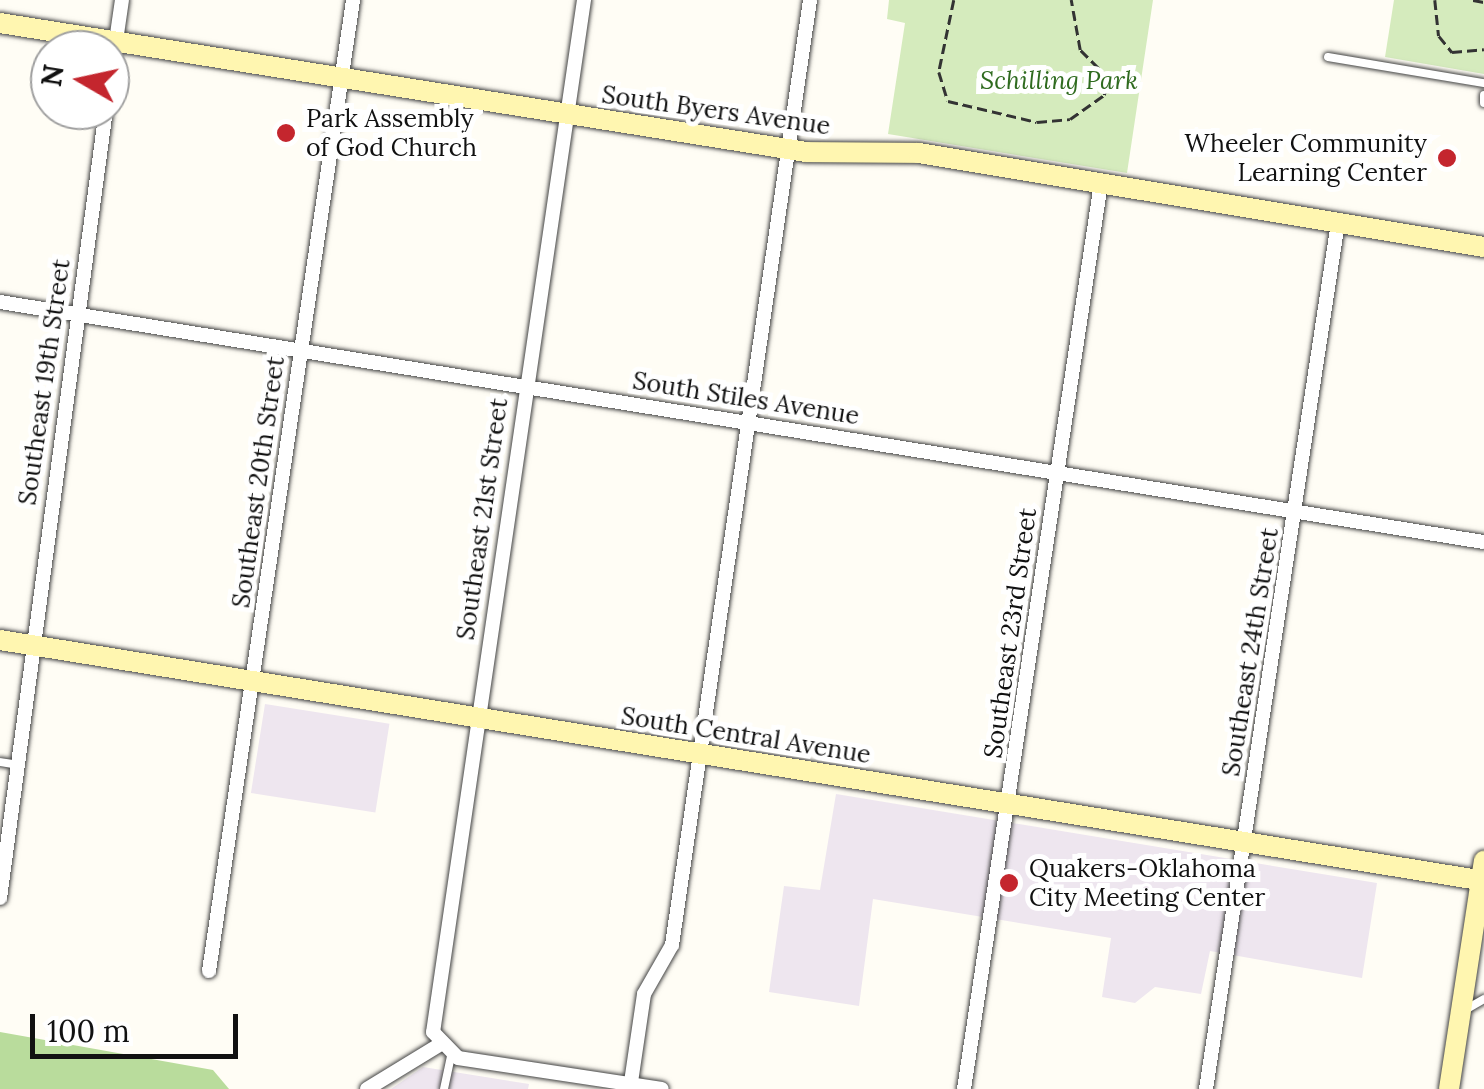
<!DOCTYPE html>
<style>
body{margin:0}
#map{position:relative;width:1484px;height:1089px;overflow:hidden;background:#fffdf5;font-family:Lora,serif}
div>[style]{position:absolute}
.industrial>*{inset:0;background:#eee6ef;transform-origin:0 0}
.green>*{inset:0;background:#d5ebbd}
.forest>*{inset:0;background:#b9dc9c}
.path>*{height:2.5px;margin-top:-1.25px;transform-origin:0;background:repeating-linear-gradient(90deg,#333 0 10px,transparent 0 15px)}
.roads{filter:drop-shadow(0 0 2px #444) drop-shadow(0 0 2px #444)}
.lane>*{height:8px;margin:-4px;padding:0 4px;transform-origin:4px;border-radius:4px;background:#fff}
.street>*{height:14px;margin:-7px;padding:0 7px;transform-origin:7px;border-radius:7px;background:#fff}
.secondary>*{height:20px;margin:-10px;padding:0 10px;transform-origin:10px;border-radius:10px;background:#fff6b0}
.dots>*{width:28px;height:28px;translate:-50% -50%;box-sizing:border-box;border:5px solid #fff;border-radius:50%}
span{translate:-50% -50%;white-space:nowrap;text-align:center;line-height:1.15;-webkit-text-stroke:10px #fff;paint-order:stroke}
.park-label{font-size:25px;color:#2f6b1f;font-style:italic}
.street-label{font-size:25px;color:#111}
.poi-label{font-size:25px;color:#111}
.left{translate:0 -50%;text-align:left}
.right{translate:-100% -50%;text-align:right}
.north{position:absolute;left:30px;top:30px;width:100px;height:100px;box-sizing:border-box;background:#fff;border:2px solid #a0a0a0;border-radius:50%;rotate:279deg;font-size:28px;font-weight:700;line-height:40px;text-align:center;color:#111}
.north::after{content:'';display:block;margin:auto;width:35px;height:45px;background:#c4262e;clip-path:polygon(50% 0,100% 100%,50% 72%,0 100%)}
.scale{position:absolute;left:30px;top:1014px;width:208px;height:45px;box-sizing:border-box;border:5px solid #111;border-top:0;padding-left:12px;font-size:30px;line-height:35px;white-space:nowrap;color:#111;-webkit-text-stroke:8px #fff;paint-order:stroke}
</style>
<div id="map">
<div class="industrial">
<div style="left:265px;top:704px;width:126px;height:90px;rotate:9deg"></div>
<div style="clip-path:polygon(836px 794px,1377px 883px,1362px 978px,1210px 951px,1201px 994px,1155px 987px,1135px 1003px,1102px 997px,1111px 938px,873px 899px,859px 1006px,769px 992px,784px 886px,820px 890px)"></div>
<div style="clip-path:polygon(423px 1067px,529px 1084px,528px 1089px,391px 1089px)"></div>
</div>
<div class="green">
<div style="clip-path:polygon(889px 0,1153px 0,1127px 173px,888px 134px,905px 23px,887px 19px)"></div>
<div style="clip-path:polygon(1394px 0,1484px 0,1484px 74px,1385px 57px)"></div>
</div>
<div class="forest">
<div style="clip-path:polygon(0 1032px,213px 1070px,229px 1089px,0 1089px)"></div>
</div>
<div class="path">
<div style="left:954px;top:0;width:74px;rotate:101.8deg"></div>
<div style="left:939px;top:72px;width:30px;rotate:73deg"></div>
<div style="left:948px;top:101px;width:91px;rotate:13.3deg"></div>
<div style="left:1037px;top:122px;width:33px;rotate:-5deg"></div>
<div style="left:1070px;top:119px;width:42px;rotate:-35.2deg"></div>
<div style="left:1104px;top:95px;width:17px;rotate:-73deg"></div>
<div style="left:1109px;top:79px;width:41px;rotate:-135deg"></div>
<div style="left:1080px;top:50px;width:51px;rotate:-100.2deg"></div>
<div style="left:1435px;top:0;width:36px;rotate:84deg"></div>
<div style="left:1439px;top:36px;width:21px;rotate:51deg"></div>
<div style="left:1452px;top:52px;width:32px;rotate:-5deg"></div>
<div style="left:1473px;top:0;width:11px;rotate:10deg"></div>
</div>
<div class="roads">
<div class="lane">
<div style="left:1328px;top:57px;width:158px;rotate:9.5deg"></div>
<div style="left:1484px;top:95px;width:8px;rotate:90deg"></div>
<div style="left:0;top:762px;width:12px;rotate:9deg"></div>
<div style="left:1465px;top:1010px;width:22px;rotate:-30deg"></div>
<div style="left:444px;top:1089px;width:34px;rotate:-78deg"></div>
</div>
<div class="street">
<div style="left:584px;top:0;width:1043px;rotate:98.32deg"></div>
<div style="left:433px;top:1032px;width:36px;rotate:46deg"></div>
<div style="left:458px;top:1058px;width:206px;rotate:8.6deg"></div>
<div style="left:110px;top:82px;width:83px;rotate:-81.7deg"></div>
<div style="left:0;top:302px;width:1503px;rotate:9.19deg"></div>
<div style="left:0;top:898px;width:795px;rotate:-82.34deg"></div>
<div style="left:209px;top:971px;width:982px;rotate:-81.56deg"></div>
<div style="left:367px;top:1089px;width:84px;rotate:-31.4deg"></div>
<div style="left:630px;top:1089px;width:96px;rotate:-81.6deg"></div>
<div style="left:644px;top:994px;width:56px;rotate:-60.3deg"></div>
<div style="left:672px;top:945px;width:955px;rotate:-81.69deg"></div>
<div style="left:964px;top:1089px;width:916px;rotate:-81.4deg"></div>
<div style="left:1206px;top:1089px;width:877px;rotate:-81.34deg"></div>
</div>
<div class="secondary">
<div style="left:0;top:23px;width:816px;rotate:9.09deg"></div>
<div style="left:806px;top:152px;width:113px;rotate:0.5deg"></div>
<div style="left:919px;top:153px;width:573px;rotate:9.45deg"></div>
<div style="left:0;top:640px;width:1503px;rotate:9.22deg"></div>
<div style="left:1449px;top:1089px;width:231px;rotate:-81.3deg"></div>
</div>
</div>
<div class="dots">
<div style="left:286px;top:133px;background:#c4262e"></div>
<div style="left:1447px;top:158px;background:#c4262e"></div>
<div style="left:1009px;top:883px;background:#c4262e"></div>
</div>
<div class="park-label">
<span style="left:1059px;top:80px">Schilling Park</span>
</div>
<div class="street-label">
<span style="left:716px;top:110px;rotate:8deg">South Byers Avenue</span>
<span style="left:44px;top:382px;rotate:-82deg">Southeast 19th Street</span>
<span style="left:746px;top:398px;rotate:9deg">South Stiles Avenue</span>
<span style="left:258px;top:482px;rotate:-82deg">Southeast 20th Street</span>
<span style="left:482px;top:519px;rotate:-82deg">Southeast 21st Street</span>
<span style="left:1010px;top:633px;rotate:-82deg">Southeast 23rd Street</span>
<span style="left:1250px;top:652px;rotate:-81deg">Southeast 24th Street</span>
<span style="left:746px;top:735px;rotate:9deg">South Central Avenue</span>
</div>
<div class="poi-label">
<span class="left" style="left:306px;top:133px">Park Assembly<br>of God Church</span>
<span class="right" style="left:1427px;top:158px">Wheeler Community<br>Learning Center</span>
<span class="left" style="left:1029px;top:883px">Quakers-Oklahoma<br>City Meeting Center</span>
</div>
<div class="north">N</div>
<div class="scale">100 m</div>
</div>
